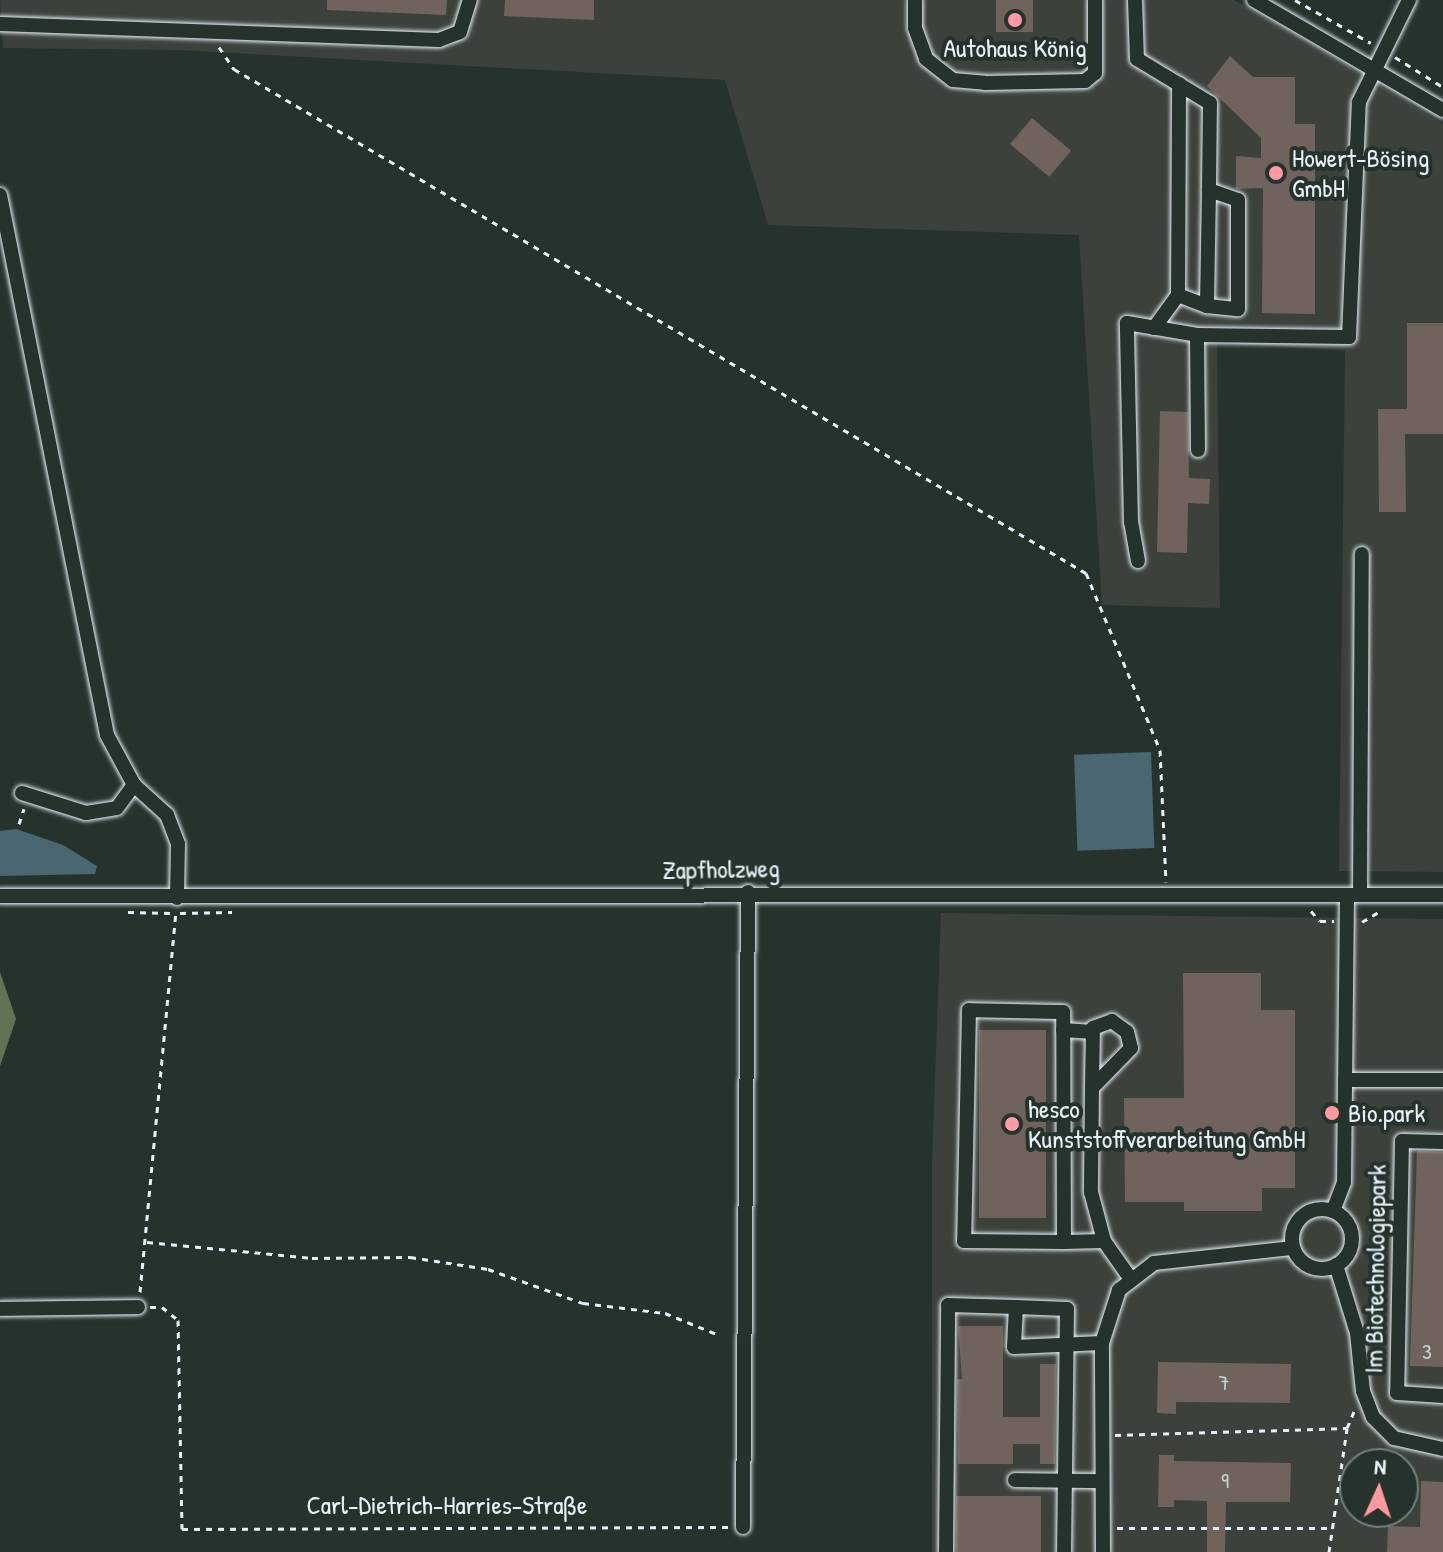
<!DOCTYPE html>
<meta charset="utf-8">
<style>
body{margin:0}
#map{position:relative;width:1443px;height:1552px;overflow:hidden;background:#26332d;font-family:"Patrick Hand",sans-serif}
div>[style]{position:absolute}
.built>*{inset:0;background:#3c413b}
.green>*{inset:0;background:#627355}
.water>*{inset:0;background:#4a6670;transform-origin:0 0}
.building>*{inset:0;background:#70635d;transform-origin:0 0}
.path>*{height:3px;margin-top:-1.5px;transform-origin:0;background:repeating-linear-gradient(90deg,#e8f1f8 0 6px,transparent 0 12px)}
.roads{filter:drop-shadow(0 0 2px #e8f1f8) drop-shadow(0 0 2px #e8f1f8)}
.minor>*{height:14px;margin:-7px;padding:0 7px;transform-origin:7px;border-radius:7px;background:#26332d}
.minor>.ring{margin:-7px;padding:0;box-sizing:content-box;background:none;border:14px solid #26332d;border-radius:50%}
.dots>*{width:22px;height:22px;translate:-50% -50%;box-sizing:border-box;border:4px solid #26332d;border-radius:50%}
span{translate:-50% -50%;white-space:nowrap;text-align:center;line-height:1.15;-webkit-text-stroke:8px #26332d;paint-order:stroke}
.number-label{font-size:22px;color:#caced1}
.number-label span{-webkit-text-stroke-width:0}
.poi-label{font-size:26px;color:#e8f1f8}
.left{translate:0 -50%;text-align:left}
.street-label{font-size:26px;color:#e8f1f8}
.north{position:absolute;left:1339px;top:1448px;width:80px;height:80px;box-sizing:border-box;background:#26332d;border:2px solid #747f7e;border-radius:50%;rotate:3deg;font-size:22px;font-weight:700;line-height:32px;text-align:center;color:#e8f1f8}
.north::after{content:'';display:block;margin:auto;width:28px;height:36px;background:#ff9aa2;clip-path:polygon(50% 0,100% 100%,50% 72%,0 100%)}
</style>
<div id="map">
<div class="built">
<div style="clip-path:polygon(0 0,1234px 0,1345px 64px,1443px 124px,1443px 872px,1339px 871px,1345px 350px,1217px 343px,1220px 608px,1102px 605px,1079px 235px,768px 225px,725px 80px,177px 50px,3px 48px)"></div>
<div style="clip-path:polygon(evenodd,941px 913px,1443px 919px,1443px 1552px,932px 1552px,932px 1164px,941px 913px,1355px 1464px,1403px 1464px,1403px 1512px,1355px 1512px,1355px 1464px)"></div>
</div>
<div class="green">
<div style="clip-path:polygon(0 972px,16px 1019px,0 1066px)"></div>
</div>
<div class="water">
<div style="left:1151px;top:752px;width:96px;height:77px;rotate:88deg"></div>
<div style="clip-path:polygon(16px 829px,63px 845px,97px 866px,95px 874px,0 876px,0 831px)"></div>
</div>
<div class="building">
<div style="clip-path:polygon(327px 0,447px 0,446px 15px,327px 10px)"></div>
<div style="clip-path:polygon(505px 0,594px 0,594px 20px,504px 16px)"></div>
<div style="left:996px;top:0;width:37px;height:32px"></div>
<div style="clip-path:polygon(1230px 56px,1253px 77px,1295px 77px,1295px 124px,1315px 124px,1315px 314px,1262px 313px,1263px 188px,1236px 189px,1236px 156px,1261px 158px,1261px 138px,1207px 86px)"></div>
<div style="left:1032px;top:118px;width:51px;height:34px;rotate:40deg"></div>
<div style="clip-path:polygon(1407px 323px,1443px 323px,1443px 434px,1405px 434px,1406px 512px,1379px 512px,1378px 409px,1407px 409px)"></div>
<div style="clip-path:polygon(1160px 411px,1188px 412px,1189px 478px,1210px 479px,1209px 504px,1188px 503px,1187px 553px,1157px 552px)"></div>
<div style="clip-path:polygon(1183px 973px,1261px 973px,1261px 1010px,1295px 1010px,1295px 1188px,1262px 1188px,1262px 1211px,1184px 1211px,1184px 1202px,1125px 1202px,1124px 1098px,1184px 1098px)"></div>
<div style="left:979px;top:1030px;width:67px;height:188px"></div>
<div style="clip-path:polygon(1417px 1151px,1443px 1152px,1443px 1367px,1410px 1366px)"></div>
<div style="clip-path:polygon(958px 1326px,1003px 1326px,1003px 1417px,1040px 1417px,1040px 1364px,1056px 1364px,1055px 1464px,1040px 1464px,1040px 1444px,1013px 1444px,1013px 1464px,958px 1464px,957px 1379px,962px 1379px)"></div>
<div style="clip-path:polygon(1158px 1362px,1291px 1364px,1290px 1403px,1176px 1402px,1176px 1414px,1157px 1413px)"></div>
<div style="clip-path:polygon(1159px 1455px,1174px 1455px,1174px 1461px,1291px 1463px,1290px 1502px,1226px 1502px,1225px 1552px,1207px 1552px,1207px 1501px,1174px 1500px,1174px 1507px,1158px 1507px)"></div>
<div style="clip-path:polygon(1421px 1481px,1443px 1482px,1443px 1552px,1387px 1552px,1388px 1526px,1420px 1527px)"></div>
<div style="left:956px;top:1496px;width:85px;height:56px"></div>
</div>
<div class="path">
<div style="left:1295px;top:0;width:87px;rotate:29.5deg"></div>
<div style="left:219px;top:47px;width:27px;rotate:56deg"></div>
<div style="left:234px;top:69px;width:990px;rotate:30.61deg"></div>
<div style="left:1086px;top:573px;width:192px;rotate:67.3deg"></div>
<div style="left:1160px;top:750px;width:132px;rotate:87.4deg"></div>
<div style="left:1395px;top:57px;width:57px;rotate:32deg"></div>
<div style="left:19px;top:824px;width:16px;rotate:-72deg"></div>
<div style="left:1311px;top:911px;width:13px;rotate:48deg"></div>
<div style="left:1320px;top:921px;width:14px"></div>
<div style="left:128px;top:912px;width:44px;rotate:1.3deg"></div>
<div style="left:180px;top:913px;width:52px;rotate:-1.1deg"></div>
<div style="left:1362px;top:922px;width:23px;rotate:-31deg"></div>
<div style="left:147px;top:1242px;width:166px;rotate:5.5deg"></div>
<div style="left:312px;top:1258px;width:98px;rotate:-0.6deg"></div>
<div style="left:410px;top:1257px;width:79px;rotate:8.7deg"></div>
<div style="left:488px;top:1269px;width:101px;rotate:19.7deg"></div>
<div style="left:583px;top:1303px;width:83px;rotate:7deg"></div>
<div style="left:665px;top:1313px;width:58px;rotate:22.2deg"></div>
<div style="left:140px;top:1292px;width:381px;rotate:-84.6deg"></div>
<div style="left:150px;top:1307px;width:12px"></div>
<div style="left:162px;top:1307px;width:21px;rotate:39deg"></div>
<div style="left:178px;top:1320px;width:209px;rotate:88.9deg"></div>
<div style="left:182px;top:1529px;width:546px;rotate:-0.21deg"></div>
<div style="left:1369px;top:1334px;width:17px"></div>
<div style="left:1115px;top:1435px;width:232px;rotate:-1.7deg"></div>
<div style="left:1117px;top:1528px;width:216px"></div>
<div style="left:1329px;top:1552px;width:125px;rotate:-81.7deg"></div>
<div style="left:1347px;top:1428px;width:21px;rotate:-67deg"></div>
</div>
<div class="roads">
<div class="minor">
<div style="left:915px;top:0;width:28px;rotate:90deg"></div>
<div style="left:915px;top:28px;width:33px;rotate:70deg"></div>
<div style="left:926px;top:59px;width:34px;rotate:38deg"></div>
<div style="left:953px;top:80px;width:32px;rotate:5deg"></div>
<div style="left:985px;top:83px;width:100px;rotate:-1.1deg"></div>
<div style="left:1085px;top:81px;width:13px;rotate:-39deg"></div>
<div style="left:1095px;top:73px;width:73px;rotate:-90deg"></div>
<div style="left:1135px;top:0;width:59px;rotate:88.1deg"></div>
<div style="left:1137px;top:59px;width:85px;rotate:31.1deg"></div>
<div style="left:1210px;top:103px;width:87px;rotate:90.7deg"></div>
<div style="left:1209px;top:190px;width:116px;rotate:91deg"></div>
<div style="left:1207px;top:306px;width:31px;rotate:6deg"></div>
<div style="left:1238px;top:309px;width:109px;rotate:-90deg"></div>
<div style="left:1238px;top:200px;width:31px;rotate:-161deg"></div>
<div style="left:1254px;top:0;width:219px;rotate:30.2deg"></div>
<div style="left:0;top:24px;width:439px;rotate:2.1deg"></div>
<div style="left:439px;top:40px;width:22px;rotate:-21deg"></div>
<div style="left:460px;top:32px;width:34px;rotate:-73deg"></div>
<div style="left:0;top:195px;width:550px;rotate:78.79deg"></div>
<div style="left:107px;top:735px;width:57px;rotate:61.6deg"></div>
<div style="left:134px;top:785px;width:45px;rotate:42.3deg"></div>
<div style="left:167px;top:815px;width:31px;rotate:69deg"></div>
<div style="left:178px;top:844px;width:54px;rotate:91.1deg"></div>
<div style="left:1178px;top:295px;width:31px;rotate:21deg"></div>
<div style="left:1154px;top:328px;width:41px;rotate:-54deg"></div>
<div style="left:1178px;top:295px;width:211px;rotate:-89.7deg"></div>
<div style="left:1197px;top:335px;width:115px;rotate:89.5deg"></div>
<div style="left:1138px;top:561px;width:40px;rotate:-100deg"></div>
<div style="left:1131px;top:522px;width:199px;rotate:-91.2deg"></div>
<div style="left:1127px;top:323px;width:71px;rotate:9.7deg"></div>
<div style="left:1197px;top:335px;width:152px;rotate:0.8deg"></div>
<div style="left:1349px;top:337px;width:235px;rotate:-87.6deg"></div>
<div style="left:1359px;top:102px;width:114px;rotate:-63.9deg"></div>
<div style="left:22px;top:793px;width:67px;rotate:17.4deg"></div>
<div style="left:86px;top:813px;width:31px;rotate:-9deg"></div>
<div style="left:117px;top:808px;width:29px;rotate:-54deg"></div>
<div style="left:1360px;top:895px;width:341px;rotate:-89.7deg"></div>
<div style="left:0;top:896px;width:1443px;rotate:-0.04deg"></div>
<div style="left:1063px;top:1030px;width:30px;rotate:4deg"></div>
<div style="left:1345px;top:1080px;width:98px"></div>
<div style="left:1092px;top:1088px;width:56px;rotate:-45.7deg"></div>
<div style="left:1131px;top:1048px;width:16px;rotate:-104deg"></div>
<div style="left:1127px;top:1032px;width:19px;rotate:-144deg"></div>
<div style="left:1112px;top:1021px;width:20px;rotate:160deg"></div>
<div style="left:1093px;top:1028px;width:60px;rotate:91deg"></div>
<div style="left:1092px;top:1088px;width:104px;rotate:90.6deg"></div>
<div style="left:1091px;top:1192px;width:51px;rotate:75.1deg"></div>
<div style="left:1104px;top:1241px;width:45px;rotate:54.9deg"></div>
<div style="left:1443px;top:1142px;width:41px;rotate:-178.6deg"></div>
<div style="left:1402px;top:1141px;width:252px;rotate:91.1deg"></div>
<div style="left:1397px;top:1393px;width:46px;rotate:3.7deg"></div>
<div class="ring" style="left:1292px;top:1209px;width:46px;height:46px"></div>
<div style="left:1333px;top:1211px;width:31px;rotate:-69deg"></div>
<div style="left:1344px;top:1182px;width:287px;rotate:-89.4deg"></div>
<div style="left:1064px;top:1242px;width:230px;rotate:-90.2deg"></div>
<div style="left:1063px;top:1012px;width:94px;rotate:-178.8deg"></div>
<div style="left:969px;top:1010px;width:231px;rotate:91.2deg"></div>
<div style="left:964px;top:1241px;width:100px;rotate:0.6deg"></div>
<div style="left:1064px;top:1242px;width:40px;rotate:-1.4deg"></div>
<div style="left:1336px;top:1265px;width:71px;rotate:72.8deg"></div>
<div style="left:1357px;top:1333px;width:58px;rotate:84.1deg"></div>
<div style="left:1363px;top:1391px;width:28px;rotate:69deg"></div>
<div style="left:1373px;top:1417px;width:30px;rotate:45deg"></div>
<div style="left:1394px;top:1438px;width:50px;rotate:12.7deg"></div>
<div style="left:1016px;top:1307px;width:51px;rotate:2.2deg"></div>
<div style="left:1067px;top:1309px;width:243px;rotate:90.7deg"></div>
<div style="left:0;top:1309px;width:138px;rotate:-0.8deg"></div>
<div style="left:1015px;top:1480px;width:87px;rotate:0.7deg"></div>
<div style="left:743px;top:1527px;width:635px;rotate:-89.55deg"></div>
<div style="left:946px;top:1552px;width:247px;rotate:-89.5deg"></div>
<div style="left:948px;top:1305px;width:68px;rotate:1.7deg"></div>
<div style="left:1016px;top:1307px;width:40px;rotate:92.9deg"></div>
<div style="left:1014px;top:1347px;width:88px;rotate:-2.6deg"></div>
<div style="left:1103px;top:1552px;width:209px;rotate:-90.3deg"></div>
<div style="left:1102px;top:1343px;width:56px;rotate:-72.2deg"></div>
<div style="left:1119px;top:1290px;width:44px;rotate:-37.6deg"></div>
<div style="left:1154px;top:1263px;width:140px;rotate:-6.2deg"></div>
</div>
</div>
<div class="dots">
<div style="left:1015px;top:20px;background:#ff9aa2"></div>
<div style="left:1276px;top:173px;background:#ff9aa2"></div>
<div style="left:1332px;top:1113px;background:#ff9aa2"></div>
<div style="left:1012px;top:1124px;background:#ff9aa2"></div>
</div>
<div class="number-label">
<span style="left:1427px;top:1352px">3</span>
<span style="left:1224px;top:1383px">7</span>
<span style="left:1225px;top:1481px">9</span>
</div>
<div class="poi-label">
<span style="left:1015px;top:48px">Autohaus König</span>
<span class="left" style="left:1292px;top:173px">Howert-Bösing<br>GmbH</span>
<span class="left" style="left:1028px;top:1124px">hesco<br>Kunststoffverarbeitung GmbH</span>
<span class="left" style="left:1348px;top:1113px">Bio.park</span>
</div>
<div class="street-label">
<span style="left:721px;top:869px;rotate:-1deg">Zapfholzweg</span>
<span style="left:1375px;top:1269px;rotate:-89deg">Im Biotechnologiepark</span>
<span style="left:447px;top:1505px">Carl-Dietrich-Harries-Straße</span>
</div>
<div class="north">N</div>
</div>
